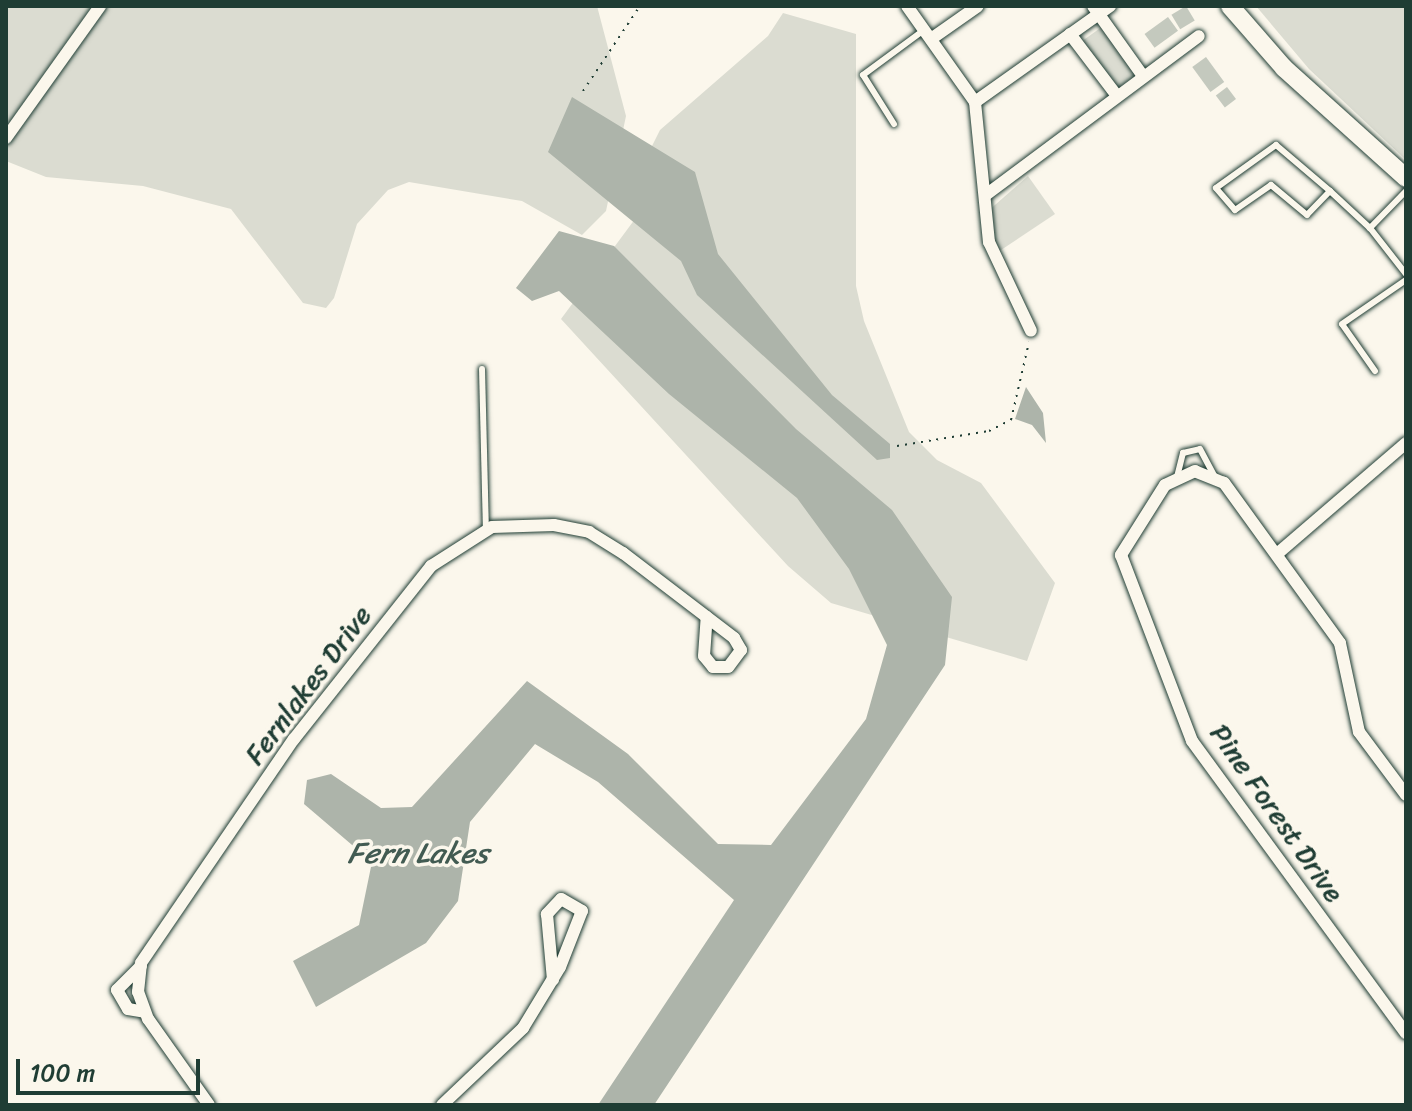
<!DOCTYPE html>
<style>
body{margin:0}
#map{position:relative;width:1412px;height:1111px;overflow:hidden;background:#fbf7ec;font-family:Sriracha,sans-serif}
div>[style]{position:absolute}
.green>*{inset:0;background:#dbdcd1;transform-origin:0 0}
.water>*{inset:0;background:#adb4aa}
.building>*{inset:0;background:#c4c9be;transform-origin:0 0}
.path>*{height:2px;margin-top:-1px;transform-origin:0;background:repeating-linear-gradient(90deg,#1f3d34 0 2px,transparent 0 8px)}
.roads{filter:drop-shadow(0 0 2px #1f3d34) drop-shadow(0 0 2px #1f3d34)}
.lane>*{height:6px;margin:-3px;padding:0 3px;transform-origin:3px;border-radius:3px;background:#fbf7ec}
.street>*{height:12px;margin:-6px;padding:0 6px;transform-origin:6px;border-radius:6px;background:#fbf7ec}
.secondary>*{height:18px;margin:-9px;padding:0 9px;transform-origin:9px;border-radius:9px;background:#fbf7ec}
span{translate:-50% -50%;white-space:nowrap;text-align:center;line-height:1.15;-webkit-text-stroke:7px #fbf7ec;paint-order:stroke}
.street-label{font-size:28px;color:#1f3d34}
.water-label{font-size:30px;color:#425b52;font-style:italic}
.frame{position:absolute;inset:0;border:8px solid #1f3d34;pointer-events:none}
.scale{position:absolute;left:16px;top:1059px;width:184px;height:36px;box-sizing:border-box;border:4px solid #1f3d34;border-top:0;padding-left:10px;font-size:24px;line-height:28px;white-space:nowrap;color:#1f3d34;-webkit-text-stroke:6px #fbf7ec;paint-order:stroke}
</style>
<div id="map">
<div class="green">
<div style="clip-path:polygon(6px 6px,597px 6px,626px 116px,606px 211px,582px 235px,522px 201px,409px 182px,388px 190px,357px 224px,334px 298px,326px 308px,303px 303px,231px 209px,143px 186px,46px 177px,6px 161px)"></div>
<div style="clip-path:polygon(1256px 6px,1406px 6px,1406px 160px,1309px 69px)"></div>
<div style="clip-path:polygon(783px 13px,856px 34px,856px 286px,864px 321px,909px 432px,937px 460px,981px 483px,1055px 583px,1027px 661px,831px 603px,788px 566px,561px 319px,635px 219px,645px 160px,660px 130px,768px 36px)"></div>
<div style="left:1103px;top:26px;width:59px;height:26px;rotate:54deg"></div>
<div style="clip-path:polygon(1028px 176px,1055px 214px,998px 252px,987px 212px)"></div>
</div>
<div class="water">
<div style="clip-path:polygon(572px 97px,695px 172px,718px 254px,832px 395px,890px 444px,890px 458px,877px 460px,697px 295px,681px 261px,548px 152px)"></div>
<div style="clip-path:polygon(559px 231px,614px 246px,796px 429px,892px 510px,952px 597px,945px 665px,654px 1105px,598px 1105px,734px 900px,598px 782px,535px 744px,470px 822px,458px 901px,426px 943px,316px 1007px,293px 961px,359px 925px,372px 862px,304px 804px,307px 780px,331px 774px,381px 808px,412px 807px,527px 681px,628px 754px,718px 844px,771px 845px,866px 719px,887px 645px,849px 569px,797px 498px,669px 394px,559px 291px,532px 301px,516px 288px)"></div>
<div style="clip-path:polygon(1026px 387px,1043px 413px,1046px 443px,1032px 425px,1015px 419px)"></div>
</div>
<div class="building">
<div style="left:1186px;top:6px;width:17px;height:17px;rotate:59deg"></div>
<div style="left:1168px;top:17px;width:17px;height:29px;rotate:54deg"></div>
<div style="left:1206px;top:57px;width:31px;height:17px;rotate:54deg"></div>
<div style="left:1227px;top:87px;width:15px;height:14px;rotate:53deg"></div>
</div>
<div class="path">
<div style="left:583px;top:91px;width:102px;rotate:-56.2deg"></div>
<div style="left:897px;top:446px;width:93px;rotate:-9.3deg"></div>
<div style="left:989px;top:431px;width:25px;rotate:-27deg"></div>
<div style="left:1011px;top:420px;width:80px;rotate:-77deg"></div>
</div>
<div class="roads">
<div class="lane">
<div style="left:894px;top:124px;width:58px;rotate:-122.3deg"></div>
<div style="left:863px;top:75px;width:76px;rotate:-36.4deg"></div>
<div style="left:1330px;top:191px;width:33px;rotate:134deg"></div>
<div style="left:1307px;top:215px;width:47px;rotate:-140.2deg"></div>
<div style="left:1271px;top:185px;width:44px;rotate:145.2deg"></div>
<div style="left:1235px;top:210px;width:29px;rotate:-131deg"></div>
<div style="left:1216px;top:188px;width:74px;rotate:-35.6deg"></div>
<div style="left:1276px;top:145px;width:71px;rotate:40.4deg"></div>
<div style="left:1330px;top:191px;width:54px;rotate:42.8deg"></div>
<div style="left:1406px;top:191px;width:52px;rotate:134.2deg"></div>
<div style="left:1370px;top:228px;width:58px;rotate:52deg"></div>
<div style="left:482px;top:369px;width:160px;rotate:88.6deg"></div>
<div style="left:1375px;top:371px;width:57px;rotate:-125.1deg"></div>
<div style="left:1342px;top:324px;width:78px;rotate:-34.5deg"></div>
<div style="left:1177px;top:477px;width:25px;rotate:-76deg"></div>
<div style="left:1183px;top:453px;width:17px;rotate:-13deg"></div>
<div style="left:1200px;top:449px;width:32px;rotate:62deg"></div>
</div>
<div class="street">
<div style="left:907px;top:6px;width:118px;rotate:54.7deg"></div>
<div style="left:975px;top:102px;width:141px;rotate:84.3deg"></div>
<div style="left:989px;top:242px;width:98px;rotate:64.7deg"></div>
<div style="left:1093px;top:6px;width:86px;rotate:54.5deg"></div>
<div style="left:1070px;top:34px;width:78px;rotate:52.8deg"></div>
<div style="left:931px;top:39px;width:57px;rotate:-35.1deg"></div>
<div style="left:975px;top:102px;width:166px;rotate:-35.4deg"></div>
<div style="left:6px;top:138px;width:162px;rotate:-54.5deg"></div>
<div style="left:987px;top:194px;width:264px;rotate:-36.7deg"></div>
<div style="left:1277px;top:554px;width:170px;rotate:-40.7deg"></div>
<div style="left:1406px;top:795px;width:79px;rotate:-126.7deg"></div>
<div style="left:1359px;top:732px;width:91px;rotate:-102.1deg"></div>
<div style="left:1340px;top:643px;width:198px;rotate:-125.9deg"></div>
<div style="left:1224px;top:483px;width:31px;rotate:-158deg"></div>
<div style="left:1195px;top:471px;width:33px;rotate:155deg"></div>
<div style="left:1165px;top:485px;width:83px;rotate:122.2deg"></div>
<div style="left:1121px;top:555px;width:199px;rotate:69.1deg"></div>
<div style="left:1192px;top:741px;width:362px;rotate:53.8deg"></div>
<div style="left:141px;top:966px;width:34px;rotate:135deg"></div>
<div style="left:117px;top:990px;width:22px;rotate:60deg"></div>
<div style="left:128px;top:1009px;width:17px;rotate:10deg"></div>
<div style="left:209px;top:1105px;width:105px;rotate:-125.3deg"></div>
<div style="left:148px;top:1019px;width:29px;rotate:-110deg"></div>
<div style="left:138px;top:992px;width:29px;rotate:-84deg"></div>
<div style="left:141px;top:963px;width:271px;rotate:-55.7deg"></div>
<div style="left:294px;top:739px;width:221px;rotate:-51.6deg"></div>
<div style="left:431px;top:566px;width:72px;rotate:-32.6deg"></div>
<div style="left:492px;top:527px;width:62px;rotate:-1.8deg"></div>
<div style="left:554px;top:525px;width:36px;rotate:11deg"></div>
<div style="left:589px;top:532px;width:40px;rotate:32deg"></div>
<div style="left:623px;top:553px;width:140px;rotate:37.4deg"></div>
<div style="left:734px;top:638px;width:14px;rotate:60deg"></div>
<div style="left:741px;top:650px;width:21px;rotate:127deg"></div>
<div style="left:728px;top:667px;width:15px;rotate:180deg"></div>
<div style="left:713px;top:667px;width:14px;rotate:-129deg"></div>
<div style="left:704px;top:656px;width:39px;rotate:-86deg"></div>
<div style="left:442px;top:1105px;width:112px;rotate:-43.5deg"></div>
<div style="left:523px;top:1028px;width:71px;rotate:-58.8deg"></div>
<div style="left:560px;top:967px;width:60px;rotate:-68.6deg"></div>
<div style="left:582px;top:911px;width:24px;rotate:-150deg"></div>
<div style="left:561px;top:899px;width:21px;rotate:133deg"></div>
<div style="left:547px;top:914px;width:66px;rotate:84.8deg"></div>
</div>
<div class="secondary">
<div style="left:1230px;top:6px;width:82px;rotate:48.9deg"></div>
<div style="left:1284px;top:68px;width:164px;rotate:42deg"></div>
</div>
</div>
<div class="street-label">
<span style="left:308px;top:685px;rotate:-53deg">Fernlakes Drive</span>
<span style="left:1277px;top:813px;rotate:55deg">Pine Forest Drive</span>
</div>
<div class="water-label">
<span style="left:418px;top:853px">Fern Lakes</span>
</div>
<div class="frame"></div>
<div class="scale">100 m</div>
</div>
